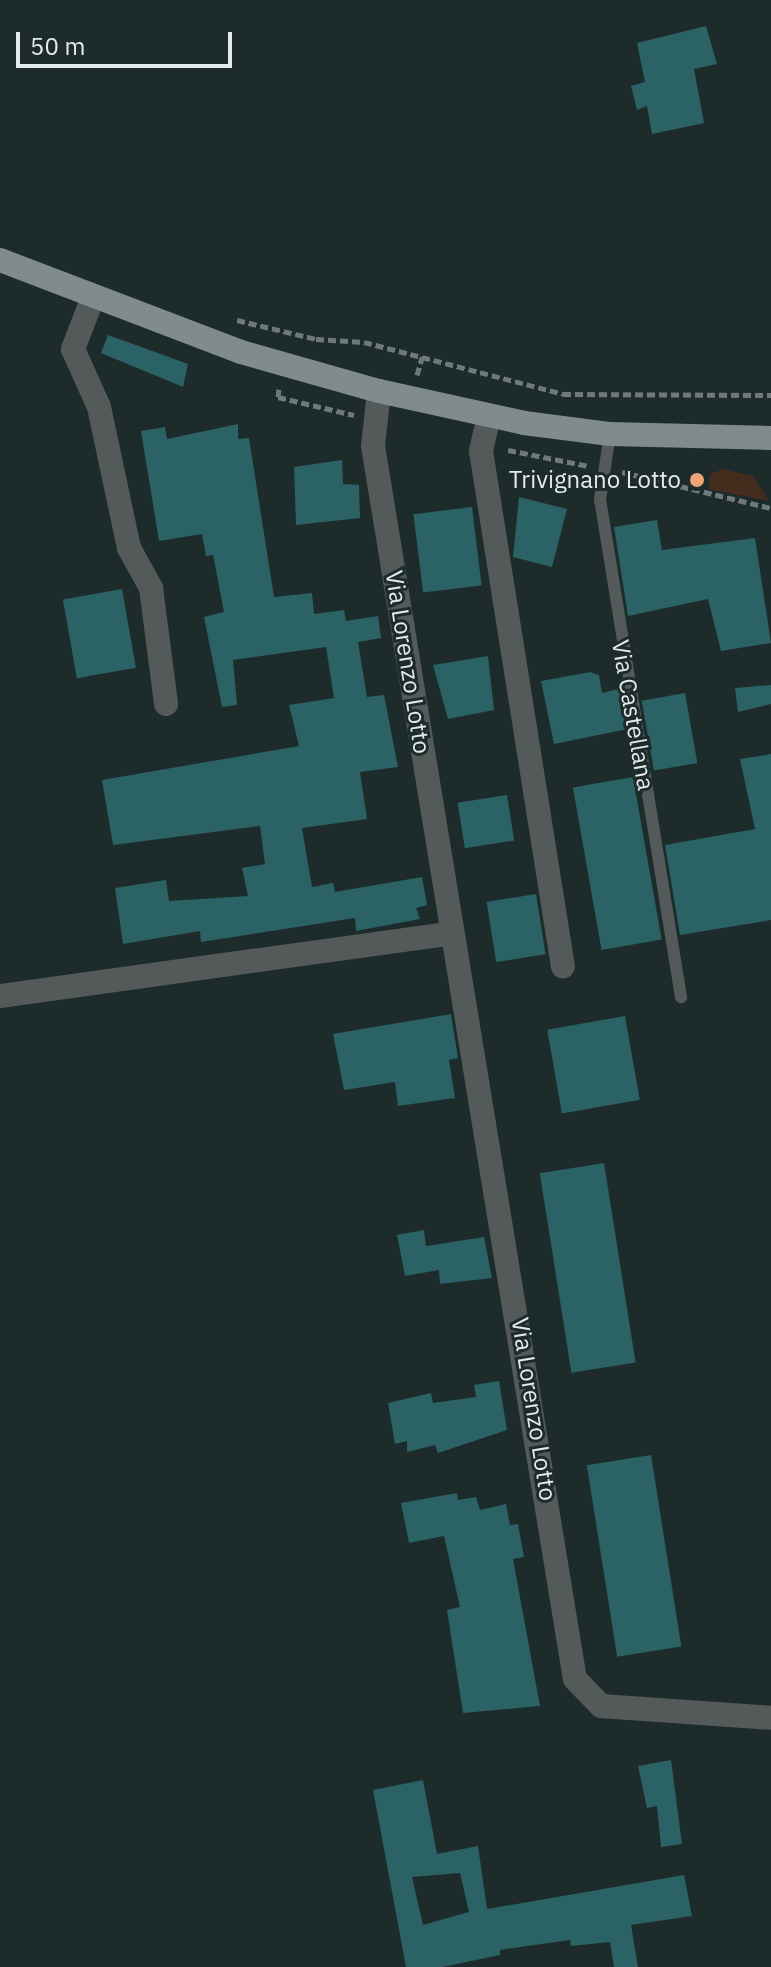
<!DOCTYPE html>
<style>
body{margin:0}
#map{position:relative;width:771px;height:1967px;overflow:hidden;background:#1e2b2b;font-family:"IBM Plex Sans",sans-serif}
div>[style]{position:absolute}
.green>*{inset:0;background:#452d1e}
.building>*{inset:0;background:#2b6265;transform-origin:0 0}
.path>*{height:5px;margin-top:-2.5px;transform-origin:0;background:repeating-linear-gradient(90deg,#6e7979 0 8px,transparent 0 12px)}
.service>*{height:12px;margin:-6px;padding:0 6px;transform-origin:6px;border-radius:6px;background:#545a5a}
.minor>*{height:24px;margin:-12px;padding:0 12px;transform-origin:12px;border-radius:12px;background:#545a5a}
.primary>*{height:24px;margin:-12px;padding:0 12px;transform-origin:12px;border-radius:12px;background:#7f8b8c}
.dots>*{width:22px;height:22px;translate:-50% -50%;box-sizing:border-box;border:4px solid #1e2b2b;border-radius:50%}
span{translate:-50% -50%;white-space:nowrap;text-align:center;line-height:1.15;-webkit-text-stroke:6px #1e2b2b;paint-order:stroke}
.poi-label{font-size:24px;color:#e2eaea}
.right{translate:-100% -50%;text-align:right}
.street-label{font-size:24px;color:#e2eaea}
.scale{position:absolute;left:16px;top:32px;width:216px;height:36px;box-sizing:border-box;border:4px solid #e2eaea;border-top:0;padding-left:10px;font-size:24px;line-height:28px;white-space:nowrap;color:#e2eaea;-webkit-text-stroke:6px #1e2b2b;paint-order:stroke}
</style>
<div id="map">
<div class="green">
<div style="clip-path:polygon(723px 469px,753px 476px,769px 501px,709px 489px,710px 474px)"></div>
</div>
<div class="building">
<div style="clip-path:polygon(706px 26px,717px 64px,694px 69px,704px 123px,652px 134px,647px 106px,637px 110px,631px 86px,645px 82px,637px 43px)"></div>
<div style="clip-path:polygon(108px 335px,188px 364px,183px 387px,101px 353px)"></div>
<div style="clip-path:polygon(238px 424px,238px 439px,249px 438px,274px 597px,312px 593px,314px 614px,344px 610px,346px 621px,378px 616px,381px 638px,358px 642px,367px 697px,384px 695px,398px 767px,360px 772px,367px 819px,302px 828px,312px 887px,333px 883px,335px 892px,422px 877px,427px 905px,416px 908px,420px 919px,356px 931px,355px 918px,201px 942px,200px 931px,123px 944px,115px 888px,166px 880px,169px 901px,248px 896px,242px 868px,265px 864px,260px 826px,113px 845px,102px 780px,299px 746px,289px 705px,334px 698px,326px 647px,233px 660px,237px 705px,222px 707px,204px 617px,224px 612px,213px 555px,206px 556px,202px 534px,159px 541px,141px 431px,165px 427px,167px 439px)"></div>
<div style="clip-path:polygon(342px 460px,343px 484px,359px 485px,360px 518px,296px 525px,294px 467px)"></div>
<div style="clip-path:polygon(519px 497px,567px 509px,552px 567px,513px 557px)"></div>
<div style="left:472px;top:507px;width:79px;height:59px;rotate:83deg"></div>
<div style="clip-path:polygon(657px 520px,662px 550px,755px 538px,771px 643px,721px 651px,708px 599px,628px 616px,614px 527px)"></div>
<div style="left:122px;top:589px;width:80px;height:60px;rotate:80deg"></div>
<div style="clip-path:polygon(488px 656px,494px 710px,448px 719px,433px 665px)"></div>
<div style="clip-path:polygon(590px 672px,599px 675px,602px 693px,622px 688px,628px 729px,554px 744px,541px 681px)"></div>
<div style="clip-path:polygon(771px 685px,771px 704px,738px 712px,735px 688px)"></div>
<div style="left:685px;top:693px;width:71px;height:44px;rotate:80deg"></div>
<div style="clip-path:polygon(771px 754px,771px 920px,680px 935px,665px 845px,755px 829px,740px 759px)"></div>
<div style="left:633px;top:777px;width:165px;height:61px;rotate:80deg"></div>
<div style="left:507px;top:795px;width:46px;height:50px;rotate:81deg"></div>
<div style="left:536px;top:894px;width:61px;height:50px;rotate:81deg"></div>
<div style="clip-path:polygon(451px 1014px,458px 1058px,449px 1060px,455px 1098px,398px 1106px,395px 1082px,344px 1090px,333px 1034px)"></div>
<div style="left:625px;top:1016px;width:85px;height:79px;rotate:80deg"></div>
<div style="left:604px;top:1163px;width:202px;height:65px;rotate:81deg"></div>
<div style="clip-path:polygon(424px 1230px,426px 1246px,484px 1237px,492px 1278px,440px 1284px,439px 1270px,405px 1276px,397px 1235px)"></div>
<div style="clip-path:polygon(499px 1381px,507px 1430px,438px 1453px,435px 1445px,407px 1452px,407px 1441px,395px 1444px,388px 1403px,431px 1393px,433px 1403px,476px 1397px,474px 1385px)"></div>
<div style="left:651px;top:1455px;width:194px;height:65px;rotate:81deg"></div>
<div style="clip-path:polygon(457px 1493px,458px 1500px,476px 1497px,480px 1510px,506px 1504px,510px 1525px,518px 1524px,524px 1557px,513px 1559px,540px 1706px,463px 1713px,447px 1610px,460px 1607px,444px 1536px,409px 1543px,401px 1503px)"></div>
<div style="clip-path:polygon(671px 1760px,682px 1844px,661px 1847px,657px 1806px,647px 1808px,638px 1766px)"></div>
<div style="clip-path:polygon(evenodd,423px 1780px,437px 1854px,478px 1846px,487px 1909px,684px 1875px,692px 1916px,631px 1925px,638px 1967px,614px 1967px,610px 1942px,571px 1946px,570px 1940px,500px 1950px,500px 1955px,442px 1967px,406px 1967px,373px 1790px,423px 1780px,460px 1873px,469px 1912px,423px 1925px,412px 1877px,460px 1873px)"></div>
</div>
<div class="path">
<div style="left:237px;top:320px;width:81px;rotate:13.5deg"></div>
<div style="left:316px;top:339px;width:48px;rotate:3.6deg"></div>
<div style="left:364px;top:342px;width:206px;rotate:14.6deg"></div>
<div style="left:563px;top:394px;width:208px;rotate:0.3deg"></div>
<div style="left:417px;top:375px;width:19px;rotate:-74deg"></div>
<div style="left:279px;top:389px;width:8px;rotate:97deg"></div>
<div style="left:278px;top:397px;width:78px;rotate:13.3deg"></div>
<div style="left:508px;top:450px;width:82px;rotate:11.3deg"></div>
<div style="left:622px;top:472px;width:153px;rotate:13.6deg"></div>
</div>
<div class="service">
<div style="left:610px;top:434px;width:66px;rotate:98.7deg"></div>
<div style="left:600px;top:499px;width:505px;rotate:80.76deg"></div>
</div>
<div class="minor">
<div style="left:93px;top:297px;width:56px;rotate:111deg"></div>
<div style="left:73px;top:349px;width:64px;rotate:65.9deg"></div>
<div style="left:99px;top:407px;width:144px;rotate:78deg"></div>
<div style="left:129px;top:548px;width:46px;rotate:61.2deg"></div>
<div style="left:151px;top:588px;width:117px;rotate:82.6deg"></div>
<div style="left:379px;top:391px;width:55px;rotate:96.2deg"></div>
<div style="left:373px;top:446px;width:1249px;rotate:80.7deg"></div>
<div style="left:575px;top:1679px;width:37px;rotate:46deg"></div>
<div style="left:601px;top:1706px;width:170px;rotate:4deg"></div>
<div style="left:489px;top:416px;width:36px;rotate:103deg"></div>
<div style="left:481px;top:451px;width:522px;rotate:80.97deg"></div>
<div style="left:0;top:996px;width:456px;rotate:-7.9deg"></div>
</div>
<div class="primary">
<div style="left:0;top:260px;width:258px;rotate:20.9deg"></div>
<div style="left:241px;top:352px;width:143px;rotate:15.8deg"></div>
<div style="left:379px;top:391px;width:148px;rotate:12.4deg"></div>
<div style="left:524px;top:423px;width:87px;rotate:7.3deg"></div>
<div style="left:610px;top:434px;width:161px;rotate:1.4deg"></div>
</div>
<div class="dots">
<div style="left:697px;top:480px;background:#efa377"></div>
</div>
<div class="poi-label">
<span class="right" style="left:681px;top:480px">Trivignano Lotto</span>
</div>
<div class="street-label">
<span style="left:408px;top:662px;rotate:81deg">Via Lorenzo Lotto</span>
<span style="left:633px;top:715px;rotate:80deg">Via Castellana</span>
<span style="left:534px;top:1409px;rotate:81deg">Via Lorenzo Lotto</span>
</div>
<div class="scale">50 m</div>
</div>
